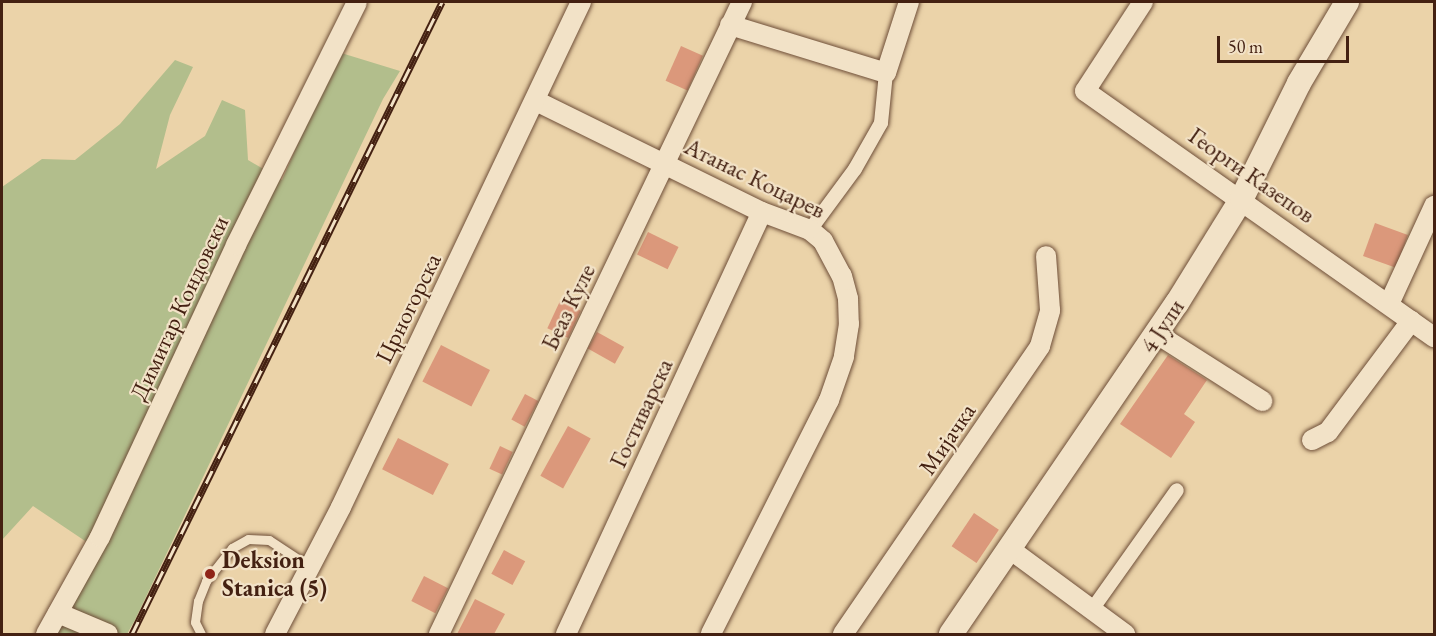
<!DOCTYPE html>
<meta charset="utf-8">
<style>
body{margin:0}
#map{position:relative;width:1436px;height:636px;overflow:hidden;background:#ebd3a9;font-family:"EB Garamond",serif}
div>[style]{position:absolute}
.green>*{inset:0;background:#b2be8c}
.building>*{inset:0;background:#db987b;transform-origin:0 0}
.roads{filter:drop-shadow(0 0 2px #6e4e38) drop-shadow(0 0 2px #6e4e38)}
.service>*{height:9px;margin:-4.5px;padding:0 4.5px;transform-origin:4.5px;border-radius:4.5px;background:#f2e2c7}
.pedestrian>*{height:14px;margin:-7px;padding:0 7px;transform-origin:7px;border-radius:7px;background:#f2e2c7}
.minor>*{height:20px;margin:-10px;padding:0 10px;transform-origin:10px;border-radius:10px;background:#f2e2c7}
.tertiary>*{height:24px;margin:-12px;padding:0 12px;transform-origin:12px;border-radius:12px;background:#f2e2c7}
.rail>*{height:7px;margin-top:-3.5px;transform-origin:0;background:repeating-linear-gradient(90deg,#f2e2c7 0 14px,#442112 0 28px);box-sizing:border-box;border-block:2px solid #442112}
.dots>*{width:16px;height:16px;translate:-50% -50%;box-sizing:border-box;border:3px solid #f2e2c7;border-radius:50%}
span{translate:-50% -50%;white-space:nowrap;text-align:center;line-height:1.15;-webkit-text-stroke:4.5px #f2e2c7;paint-order:stroke}
.street-label{font-size:24px;color:#442112}
.poi-label{font-size:24px;color:#442112;font-weight:700}
.left{translate:0 -50%;text-align:left}
.frame{position:absolute;inset:0;border:3px solid #442112;pointer-events:none}
.scale{position:absolute;left:1217px;top:36px;width:132px;height:27px;box-sizing:border-box;border:3px solid #442112;border-top:0;padding-left:8px;font-size:18px;line-height:21px;white-space:nowrap;color:#442112;-webkit-text-stroke:4px #f2e2c7;paint-order:stroke}
</style>
<div id="map">
<div class="green">
<div style="clip-path:polygon(338px 52px,400px 71px,383px 99px,135px 620px,127px 634px,52px 634px,100px 551px,33px 506px,2px 540px,2px 187px,42px 159px,75px 160px,120px 124px,175px 60px,193px 67px,170px 115px,156px 169px,205px 136px,222px 100px,245px 110px,248px 160px,282px 180px)"></div>
</div>
<div class="building">
<div style="left:681px;top:46px;width:24px;height:38px;rotate:24deg"></div>
<div style="left:1375px;top:223px;width:35px;height:35px;rotate:20deg"></div>
<div style="left:648px;top:232px;width:34px;height:25px;rotate:26deg"></div>
<div style="left:560px;top:301px;width:23px;height:30px;rotate:25deg"></div>
<div style="left:597px;top:332px;width:31px;height:19px;rotate:29deg"></div>
<div style="left:441px;top:345px;width:55px;height:41px;rotate:27deg"></div>
<div style="clip-path:polygon(1168px 355px,1207px 380px,1184px 414px,1195px 422px,1171px 458px,1120px 424px)"></div>
<div style="left:525px;top:394px;width:15px;height:29px;rotate:28deg"></div>
<div style="left:568px;top:426px;width:26px;height:57px;rotate:29deg"></div>
<div style="left:398px;top:438px;width:57px;height:35px;rotate:27deg"></div>
<div style="left:500px;top:446px;width:14px;height:25px;rotate:25deg"></div>
<div style="left:974px;top:513px;width:30px;height:40px;rotate:34deg"></div>
<div style="left:504px;top:550px;width:24px;height:27px;rotate:28deg"></div>
<div style="left:424px;top:576px;width:27px;height:28px;rotate:27deg"></div>
<div style="clip-path:polygon(475px 599px,505px 614px,494px 634px,457px 634px)"></div>
</div>
<div class="roads">
<div class="service">
<div style="left:201px;top:634px;width:13px;rotate:-117deg"></div>
<div style="left:195px;top:622px;width:21px;rotate:-82deg"></div>
<div style="left:198px;top:601px;width:22px;rotate:-68deg"></div>
<div style="left:206px;top:581px;width:42px;rotate:-51.8deg"></div>
<div style="left:232px;top:548px;width:18px;rotate:-29deg"></div>
<div style="left:248px;top:539px;width:21px;rotate:3deg"></div>
<div style="left:269px;top:540px;width:49px;rotate:33.4deg"></div>
</div>
<div class="pedestrian">
<div style="left:810px;top:230px;width:76px;rotate:-53.6deg"></div>
<div style="left:855px;top:169px;width:53px;rotate:-60.5deg"></div>
<div style="left:881px;top:123px;width:50px;rotate:-84.3deg"></div>
<div style="left:1091px;top:611px;width:148px;rotate:-54.6deg"></div>
</div>
<div class="minor">
<div style="left:1143px;top:2px;width:106px;rotate:123.1deg"></div>
<div style="left:1085px;top:91px;width:427px;rotate:35.2deg"></div>
<div style="left:730px;top:25px;width:163px;rotate:17.1deg"></div>
<div style="left:886px;top:73px;width:75px;rotate:-72.1deg"></div>
<div style="left:536px;top:101px;width:252px;rotate:26.2deg"></div>
<div style="left:762px;top:212px;width:51px;rotate:20.6deg"></div>
<div style="left:810px;top:230px;width:17px;rotate:40deg"></div>
<div style="left:823px;top:241px;width:40px;rotate:62deg"></div>
<div style="left:842px;top:276px;width:24px;rotate:75deg"></div>
<div style="left:848px;top:299px;width:25px;rotate:88deg"></div>
<div style="left:849px;top:324px;width:33px;rotate:99deg"></div>
<div style="left:844px;top:357px;width:46px;rotate:109.2deg"></div>
<div style="left:829px;top:400px;width:262px;rotate:116.8deg"></div>
<div style="left:1389px;top:304px;width:108px;rotate:-65.3deg"></div>
<div style="left:1157px;top:334px;width:125px;rotate:32.5deg"></div>
<div style="left:1312px;top:440px;width:18px;rotate:-27deg"></div>
<div style="left:1328px;top:432px;width:139px;rotate:-53.2deg"></div>
<div style="left:1011px;top:550px;width:142px;rotate:36.4deg"></div>
<div style="left:58px;top:613px;width:54px;rotate:22.8deg"></div>
<div style="left:46px;top:634px;width:111px;rotate:-60.9deg"></div>
<div style="left:100px;top:537px;width:322px;rotate:-65deg"></div>
<div style="left:236px;top:245px;width:271px;rotate:-63.5deg"></div>
<div style="left:275px;top:634px;width:143px;rotate:-62.5deg"></div>
<div style="left:341px;top:507px;width:559px;rotate:-64.58deg"></div>
<div style="left:439px;top:634px;width:701px;rotate:-64.39deg"></div>
<div style="left:566px;top:634px;width:465px;rotate:-65.1deg"></div>
<div style="left:843px;top:634px;width:349px;rotate:-55.6deg"></div>
<div style="left:1040px;top:346px;width:37px;rotate:-74deg"></div>
<div style="left:1050px;top:310px;width:54px;rotate:-94.2deg"></div>
</div>
<div class="tertiary">
<div style="left:951px;top:634px;width:401px;rotate:-55.7deg"></div>
<div style="left:1177px;top:303px;width:123px;rotate:-58.2deg"></div>
<div style="left:1242px;top:198px;width:128px;rotate:-63.6deg"></div>
<div style="left:1299px;top:83px;width:94px;rotate:-59.3deg"></div>
</div>
</div>
<div class="rail">
<div style="left:132px;top:634px;width:704px;rotate:-63.87deg"></div>
</div>
<div class="dots">
<div style="left:210px;top:574px;background:#8f2418"></div>
</div>
<div class="street-label">
<span style="left:1252px;top:175px;rotate:35deg">Георги Казепов</span>
<span style="left:755px;top:178px;rotate:26deg">Атанас Коцарев</span>
<span style="left:568px;top:307px;rotate:-64deg">Беаз Куле</span>
<span style="left:179px;top:308px;rotate:-65deg">Димитар Кондовски</span>
<span style="left:408px;top:308px;rotate:-64deg">Црногорска</span>
<span style="left:1162px;top:326px;rotate:-57deg">4 Јули</span>
<span style="left:641px;top:413px;rotate:-65deg">Гостиварска</span>
<span style="left:947px;top:439px;rotate:-56deg">Мијачка</span>
</div>
<div class="poi-label">
<span class="left" style="left:222px;top:574px">Deksion<br>Stanica (5)</span>
</div>
<div class="frame"></div>
<div class="scale">50 m</div>
</div>
